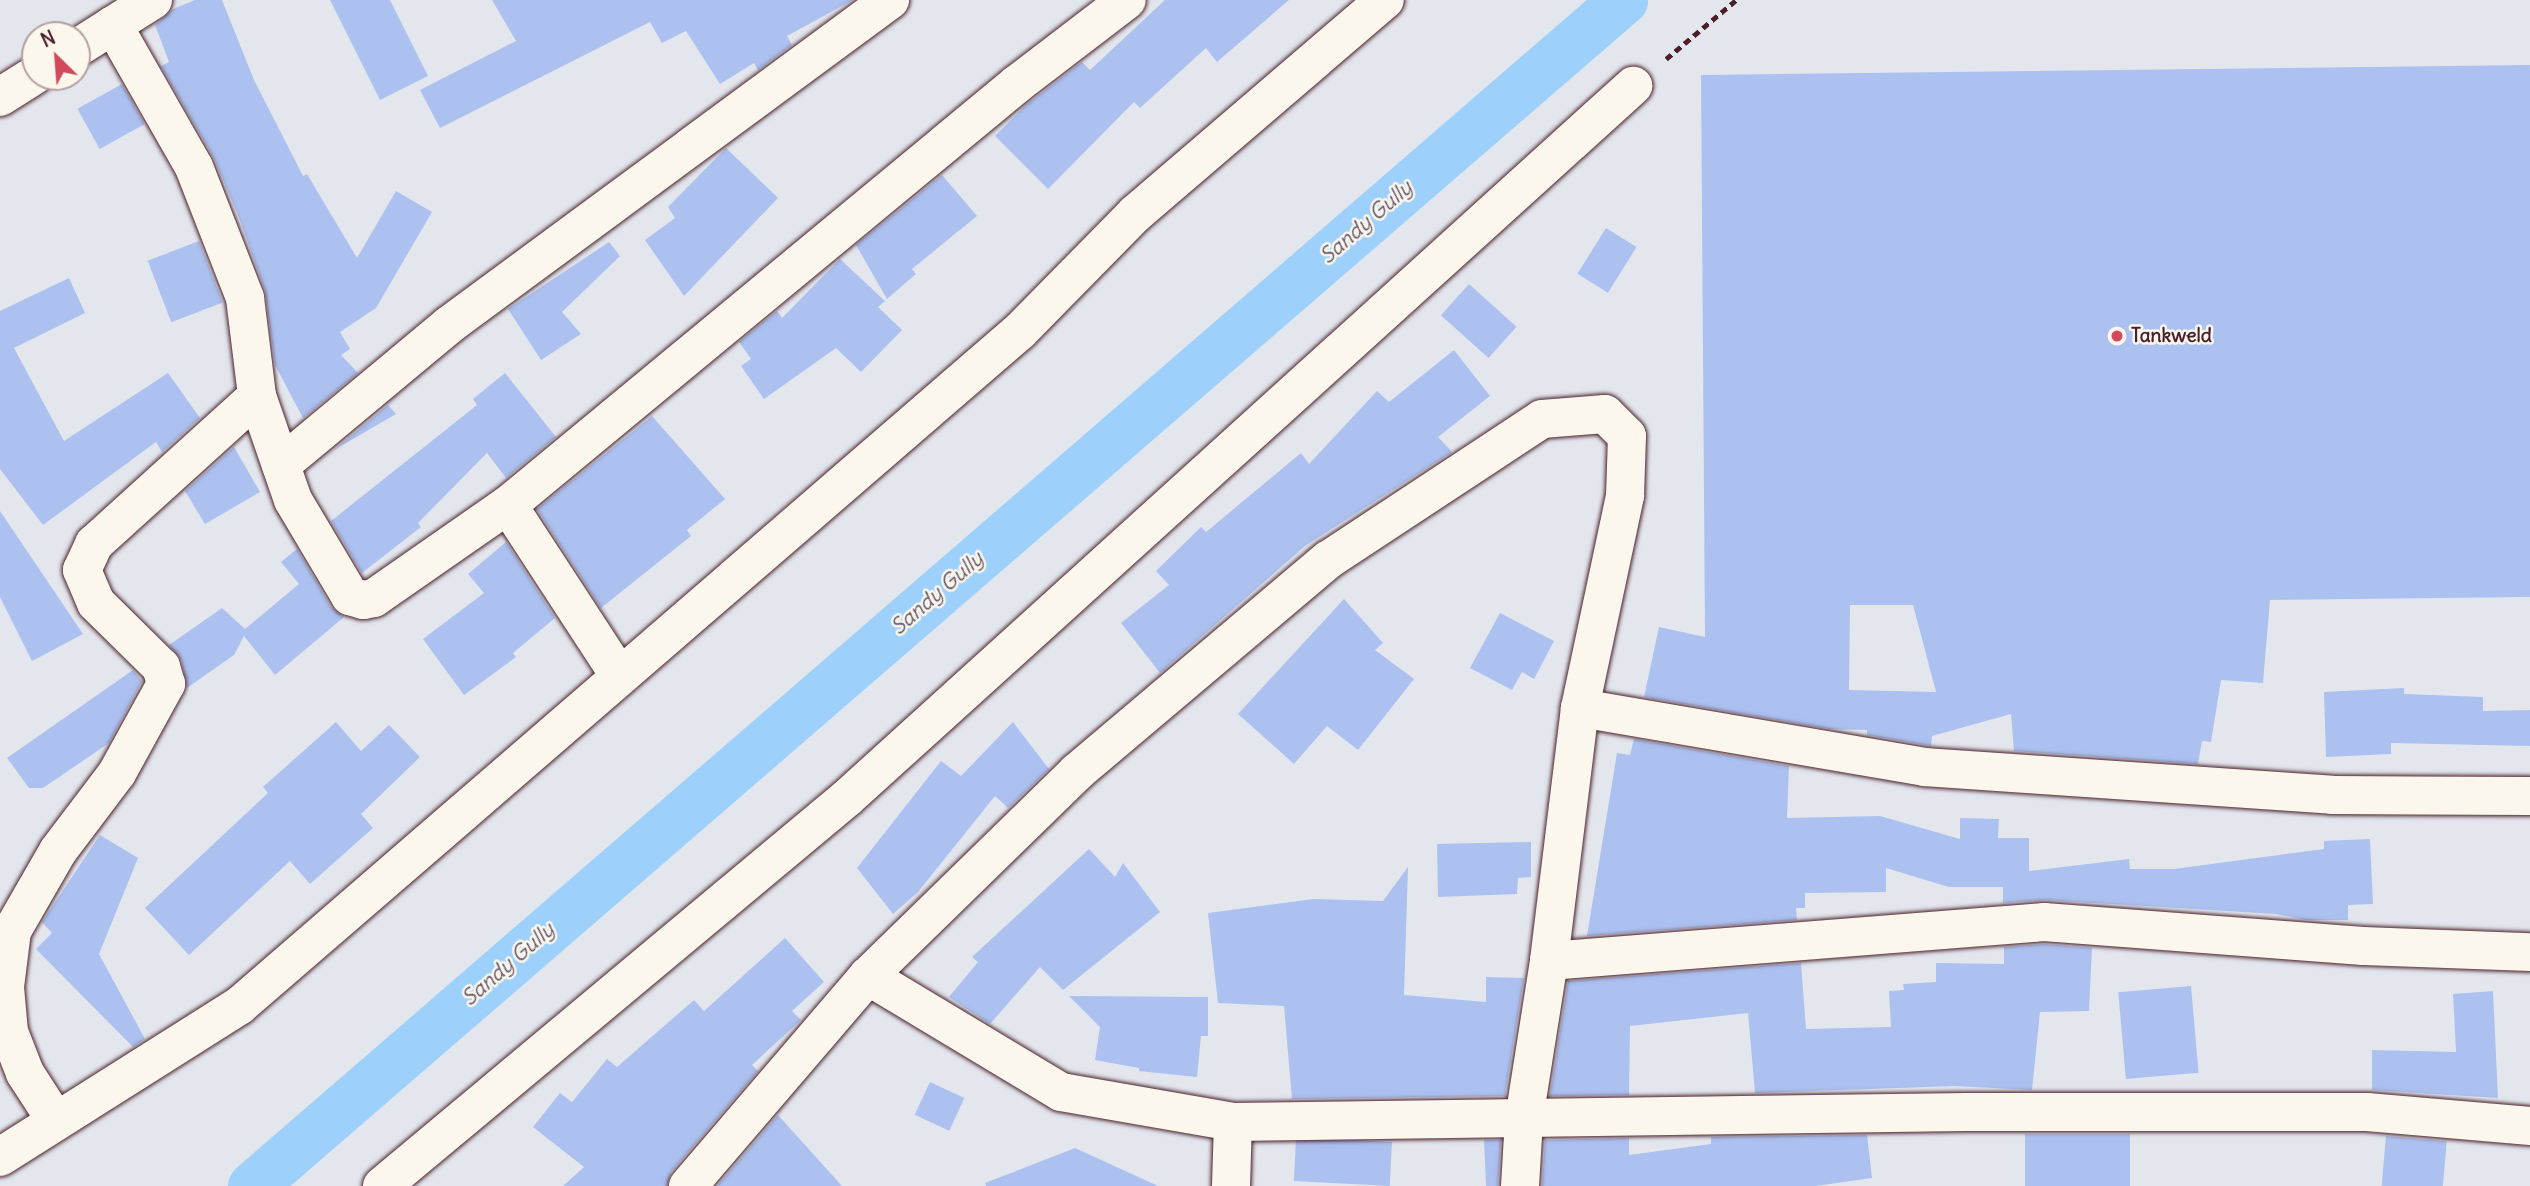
<!DOCTYPE html>
<style>
body{margin:0}
#map{position:relative;width:2530px;height:1186px;overflow:hidden;background:#e3e7ed;font-family:Delius,sans-serif}
div>[style]{position:absolute}
.canal>*{height:49px;margin:-24.5px;padding:0 24.5px;transform-origin:24.5px;border-radius:24.5px;background:#9dd0fb}
.building>*{inset:0;background:#acc1f0;transform-origin:0 0}
.path>*{height:4.5px;margin-top:-2.25px;transform-origin:0;background:repeating-linear-gradient(90deg,#4a1f2b 0 7px,transparent 0 12px)}
.roads{filter:drop-shadow(0 0 2px #4a1f2b) drop-shadow(0 0 2px #4a1f2b)}
.minor>*{height:38px;margin:-19px;padding:0 19px;transform-origin:19px;border-radius:19px;background:#fbf7ec}
.dots>*{width:19px;height:19px;translate:-50% -50%;box-sizing:border-box;border:4px solid #fbf7ec;border-radius:50%}
span{translate:-50% -50%;white-space:nowrap;text-align:center;line-height:1.15;-webkit-text-stroke:5px #fbf7ec;paint-order:stroke}
.poi-label{font-size:19px;color:#4a1f2b;font-weight:700}
.left{translate:0 -50%;text-align:left}
.water-label{font-size:21px;color:#635469;font-style:italic}
.north{position:absolute;left:21px;top:21px;width:70px;height:70px;box-sizing:border-box;background:#fbf7ec;border:2px solid #b4a19f;border-radius:50%;rotate:335deg;font-size:19px;font-weight:700;line-height:28px;text-align:center;color:#4a1f2b}
.north::after{content:'';display:block;margin:auto;width:24px;height:32px;background:#d1495b;clip-path:polygon(50% 0,100% 100%,50% 72%,0 100%)}
</style>
<div id="map">
<div class="canal">
<div style="left:252px;top:1186px;width:1813px;rotate:-40.86deg"></div>
</div>
<div class="building">
<div style="clip-path:polygon(195px 0,222px 0,254px 80px,303px 176px,307px 174px,357px 258px,396px 191px,432px 212px,376px 308px,340px 332px,350px 349px,341px 355px,358px 373px,303px 418px,275px 365px,265px 290px,238px 215px,213px 156px,161px 66px,169px 62px,155px 25px,173px 9px)"></div>
<div style="clip-path:polygon(330px 0,390px 0,428px 76px,380px 100px)"></div>
<div style="clip-path:polygon(492px 0,853px 0,787px 36px,792px 45px,758px 70px,754px 63px,720px 84px,686px 31px,662px 43px,650px 22px,440px 128px,420px 90px,516px 41px)"></div>
<div style="clip-path:polygon(1165px 0,1289px 0,1217px 62px,1206px 48px,1140px 108px,1134px 102px,1048px 189px,995px 136px,1026px 105px,1082px 62px,1090px 70px)"></div>
<div style="clip-path:polygon(evenodd,2530px 65px,2530px 597px,2270px 600px,2263px 683px,2221px 680px,2211px 742px,2202px 741px,2198px 764px,2014px 751px,2011px 714px,1932px 736px,1931px 746px,1867px 735px,1867px 730px,1830px 729px,1644px 697px,1659px 627px,1705px 637px,1701px 75px,2530px 65px,1850px 605px,1913px 605px,1936px 692px,1849px 690px,1850px 605px)"></div>
<div style="left:122px;top:84px;width:46px;height:51px;rotate:61deg"></div>
<div style="clip-path:polygon(726px 148px,778px 198px,684px 296px,645px 240px,675px 218px,668px 207px)"></div>
<div style="clip-path:polygon(942px 175px,977px 216px,912px 269px,916px 274px,887px 299px,856px 245px)"></div>
<div style="left:1606px;top:228px;width:36px;height:54px;rotate:32deg"></div>
<div style="left:199px;top:241px;width:66px;height:55px;rotate:69deg"></div>
<div style="clip-path:polygon(609px 242px,620px 256px,562px 312px,581px 334px,541px 360px,508px 309px)"></div>
<div style="clip-path:polygon(840px 259px,885px 301px,878px 307px,902px 330px,861px 372px,836px 348px,764px 399px,741px 366px,751px 359px,739px 342px,777px 311px,782px 318px)"></div>
<div style="clip-path:polygon(69px 278px,85px 313px,14px 348px,64px 441px,168px 373px,200px 418px,162px 452px,156px 442px,43px 525px,0 469px,0 311px)"></div>
<div style="left:1469px;top:284px;width:64px;height:42px;rotate:42deg"></div>
<div style="clip-path:polygon(1454px 350px,1490px 396px,1438px 437px,1452px 452px,1305px 546px,1160px 673px,1121px 623px,1169px 585px,1156px 571px,1201px 527px,1206px 532px,1301px 453px,1309px 464px,1377px 391px,1389px 402px)"></div>
<div style="clip-path:polygon(505px 373px,556px 437px,506px 478px,487px 453px,418px 523px,421px 527px,362px 573px,331px 521px,477px 405px,473px 399px)"></div>
<div style="clip-path:polygon(388px 405px,396px 414px,334px 450px)"></div>
<div style="clip-path:polygon(652px 416px,725px 499px,687px 530px,691px 536px,601px 608px,537px 509px)"></div>
<div style="clip-path:polygon(234px 447px,260px 492px,205px 524px,185px 491px)"></div>
<div style="clip-path:polygon(0 511px,83px 634px,32px 661px,0 597px)"></div>
<div style="clip-path:polygon(506px 542px,555px 618px,513px 653px,516px 657px,464px 695px,423px 639px,484px 593px,468px 574px)"></div>
<div style="clip-path:polygon(297px 549px,331px 607px,344px 617px,275px 675px,244px 636px,234px 655px,187px 688px,182px 661px,169px 645px,222px 608px,245px 629px,299px 584px,281px 562px)"></div>
<div style="clip-path:polygon(1344px 599px,1383px 643px,1375px 650px,1414px 679px,1358px 750px,1327px 726px,1294px 764px,1238px 714px)"></div>
<div style="clip-path:polygon(1500px 613px,1554px 641px,1534px 679px,1522px 672px,1512px 690px,1470px 668px)"></div>
<div style="clip-path:polygon(133px 670px,142px 681px,109px 743px,43px 788px,29px 788px,7px 758px)"></div>
<div style="clip-path:polygon(2404px 688px,2404px 694px,2483px 697px,2483px 711px,2530px 710px,2530px 746px,2391px 743px,2391px 754px,2326px 757px,2324px 692px)"></div>
<div style="clip-path:polygon(336px 722px,361px 751px,389px 725px,420px 757px,361px 814px,373px 828px,310px 884px,290px 861px,189px 955px,145px 908px,268px 793px,263px 787px)"></div>
<div style="clip-path:polygon(1013px 722px,1049px 769px,1008px 808px,995px 796px,918px 892px,893px 914px,857px 868px,941px 761px,961px 776px)"></div>
<div style="clip-path:polygon(1634px 739px,1789px 766px,1787px 818px,1880px 816px,1960px 839px,1960px 818px,1999px 819px,1998px 838px,2029px 838px,2029px 871px,2129px 859px,2130px 869px,2174px 869px,2324px 849px,2324px 841px,2370px 839px,2373px 904px,2348px 905px,2348px 920px,2306px 920px,2276px 914px,2046px 900px,2003px 903px,2003px 887px,1949px 887px,1886px 868px,1886px 892px,1805px 893px,1805px 908px,1796px 908px,1797px 920px,1587px 936px,1617px 753px,1630px 755px)"></div>
<div style="clip-path:polygon(100px 835px,138px 858px,99px 954px,145px 1039px,133px 1047px,36px 949px,52px 933px,42px 922px)"></div>
<div style="clip-path:polygon(1531px 842px,1531px 877px,1518px 878px,1517px 894px,1438px 897px,1437px 844px)"></div>
<div style="clip-path:polygon(1089px 849px,1115px 877px,1123px 863px,1160px 912px,1063px 990px,1040px 967px,990px 1024px,949px 997px,978px 962px,972px 957px)"></div>
<div style="clip-path:polygon(1408px 867px,1404px 995px,1486px 1002px,1486px 977px,1524px 978px,1505px 1096px,1292px 1099px,1284px 1006px,1218px 1003px,1208px 913px,1314px 899px,1383px 901px)"></div>
<div style="clip-path:polygon(785px 938px,824px 982px,792px 1011px,801px 1020px,752px 1065px,758px 1071px,671px 1172px,667px 1186px,563px 1186px,584px 1167px,533px 1127px,560px 1093px,572px 1102px,607px 1059px,617px 1067px,694px 1000px,704px 1011px)"></div>
<div style="clip-path:polygon(2044px 944px,2092px 948px,2089px 1011px,2040px 1012px,2032px 1090px,1955px 1086px,1755px 1093px,1748px 1013px,1630px 1026px,1629px 1095px,1550px 1096px,1568px 981px,1801px 963px,1806px 1029px,1891px 1027px,1889px 991px,1904px 990px,1903px 984px,1936px 982px,1936px 963px,2004px 964px,2004px 947px)"></div>
<div style="left:2191px;top:986px;width:87px;height:73px;rotate:85deg"></div>
<div style="clip-path:polygon(2493px 991px,2498px 1098px,2372px 1090px,2372px 1050px,2456px 1052px,2453px 994px)"></div>
<div style="clip-path:polygon(1069px 996px,1208px 997px,1208px 1036px,1201px 1036px,1197px 1077px,1139px 1071px,1139px 1068px,1095px 1060px,1100px 1027px)"></div>
<div style="left:930px;top:1082px;width:38px;height:36px;rotate:25deg"></div>
<div style="clip-path:polygon(778px 1115px,842px 1186px,717px 1186px)"></div>
<div style="left:2025px;top:1134px;width:105px;height:52px"></div>
<div style="clip-path:polygon(1867px 1135px,1872px 1178px,1816px 1186px,1542px 1186px,1545px 1140px,1629px 1138px,1629px 1155px,1711px 1144px,1711px 1137px)"></div>
<div style="left:2386px;top:1136px;width:61px;height:50px;rotate:5deg"></div>
<div style="clip-path:polygon(1484px 1140px,1501px 1140px,1498px 1186px,1486px 1186px)"></div>
<div style="left:1392px;top:1142px;width:44px;height:96px;rotate:93deg"></div>
<div style="clip-path:polygon(1075px 1148px,1158px 1186px,986px 1186px,985px 1183px)"></div>
</div>
<div class="path">
<div style="left:1666px;top:59px;width:92px;rotate:-40.1deg"></div>
</div>
<div class="roads">
<div class="minor">
<div style="left:113px;top:25px;width:163px;rotate:60.3deg"></div>
<div style="left:194px;top:167px;width:141px;rotate:68.7deg"></div>
<div style="left:245px;top:298px;width:99px;rotate:83deg"></div>
<div style="left:257px;top:396px;width:110px;rotate:70.9deg"></div>
<div style="left:293px;top:500px;width:112px;rotate:59.3deg"></div>
<div style="left:350px;top:596px;width:14px;rotate:17deg"></div>
<div style="left:363px;top:600px;width:11px;rotate:-10deg"></div>
<div style="left:374px;top:598px;width:163px;rotate:-34.8deg"></div>
<div style="left:508px;top:505px;width:661px;rotate:-39.59deg"></div>
<div style="left:1017px;top:84px;width:138px;rotate:-37.4deg"></div>
<div style="left:77px;top:48px;width:90px;rotate:-32.3deg"></div>
<div style="left:0;top:97px;width:41px;rotate:-32.2deg"></div>
<div style="left:281px;top:465px;width:219px;rotate:-39.8deg"></div>
<div style="left:449px;top:325px;width:548px;rotate:-36.39deg"></div>
<div style="left:508px;top:505px;width:203px;rotate:56.9deg"></div>
<div style="left:1580px;top:708px;width:349px;rotate:9.7deg"></div>
<div style="left:1924px;top:767px;width:409px;rotate:3.9deg"></div>
<div style="left:2332px;top:795px;width:198px;rotate:0.3deg"></div>
<div style="left:1549px;top:961px;width:497px;rotate:-4.5deg"></div>
<div style="left:2044px;top:922px;width:320px;rotate:4.3deg"></div>
<div style="left:2363px;top:946px;width:167px;rotate:2.1deg"></div>
<div style="left:868px;top:976px;width:225px;rotate:31deg"></div>
<div style="left:1061px;top:1092px;width:175px;rotate:9.9deg"></div>
<div style="left:1233px;top:1122px;width:64px;rotate:91.8deg"></div>
<div style="left:56px;top:1121px;width:57px;rotate:-122.9deg"></div>
<div style="left:25px;top:1073px;width:44px;rotate:-111.3deg"></div>
<div style="left:9px;top:1032px;width:45px;rotate:-95.1deg"></div>
<div style="left:5px;top:987px;width:56px;rotate:-82.9deg"></div>
<div style="left:12px;top:931px;width:92px;rotate:-60.1deg"></div>
<div style="left:58px;top:851px;width:98px;rotate:-52.9deg"></div>
<div style="left:117px;top:773px;width:102px;rotate:-61.2deg"></div>
<div style="left:166px;top:684px;width:18px;rotate:-106deg"></div>
<div style="left:161px;top:667px;width:91px;rotate:-135.4deg"></div>
<div style="left:96px;top:603px;width:36px;rotate:-113deg"></div>
<div style="left:82px;top:570px;width:29px;rotate:-65deg"></div>
<div style="left:94px;top:544px;width:220px;rotate:-42.2deg"></div>
<div style="left:1233px;top:1122px;width:734px;rotate:-0.78deg"></div>
<div style="left:1967px;top:1112px;width:400px"></div>
<div style="left:2367px;top:1112px;width:164px;rotate:4.9deg"></div>
<div style="left:0;top:1157px;width:283px;rotate:-32.3deg"></div>
<div style="left:239px;top:1006px;width:1032px;rotate:-40.84deg"></div>
<div style="left:1020px;top:331px;width:164px;rotate:-45.5deg"></div>
<div style="left:1135px;top:214px;width:329px;rotate:-40.6deg"></div>
<div style="left:382px;top:1186px;width:606px;rotate:-39.84deg"></div>
<div style="left:847px;top:798px;width:1061px;rotate:-42.17deg"></div>
<div style="left:688px;top:1186px;width:277px;rotate:-49.4deg"></div>
<div style="left:868px;top:976px;width:292px;rotate:-44.3deg"></div>
<div style="left:1077px;top:772px;width:329px;rotate:-40.2deg"></div>
<div style="left:1328px;top:560px;width:256px;rotate:-33.4deg"></div>
<div style="left:1542px;top:419px;width:63px;rotate:-4.5deg"></div>
<div style="left:1605px;top:414px;width:31px;rotate:45deg"></div>
<div style="left:1627px;top:436px;width:60px;rotate:91.9deg"></div>
<div style="left:1625px;top:496px;width:217px;rotate:102deg"></div>
<div style="left:1580px;top:708px;width:255px;rotate:97deg"></div>
<div style="left:1549px;top:961px;width:160px;rotate:99deg"></div>
<div style="left:1524px;top:1119px;width:67px;rotate:93.4deg"></div>
</div>
</div>
<div class="dots">
<div style="left:2117px;top:336px;background:#d1495b"></div>
</div>
<div class="poi-label">
<span class="left" style="left:2131px;top:336px">Tankweld</span>
</div>
<div class="water-label">
<span style="left:1366px;top:222px;rotate:-41deg">Sandy Gully</span>
<span style="left:937px;top:593px;rotate:-41deg">Sandy Gully</span>
<span style="left:508px;top:964px;rotate:-41deg">Sandy Gully</span>
</div>
<div class="north">N</div>
</div>
